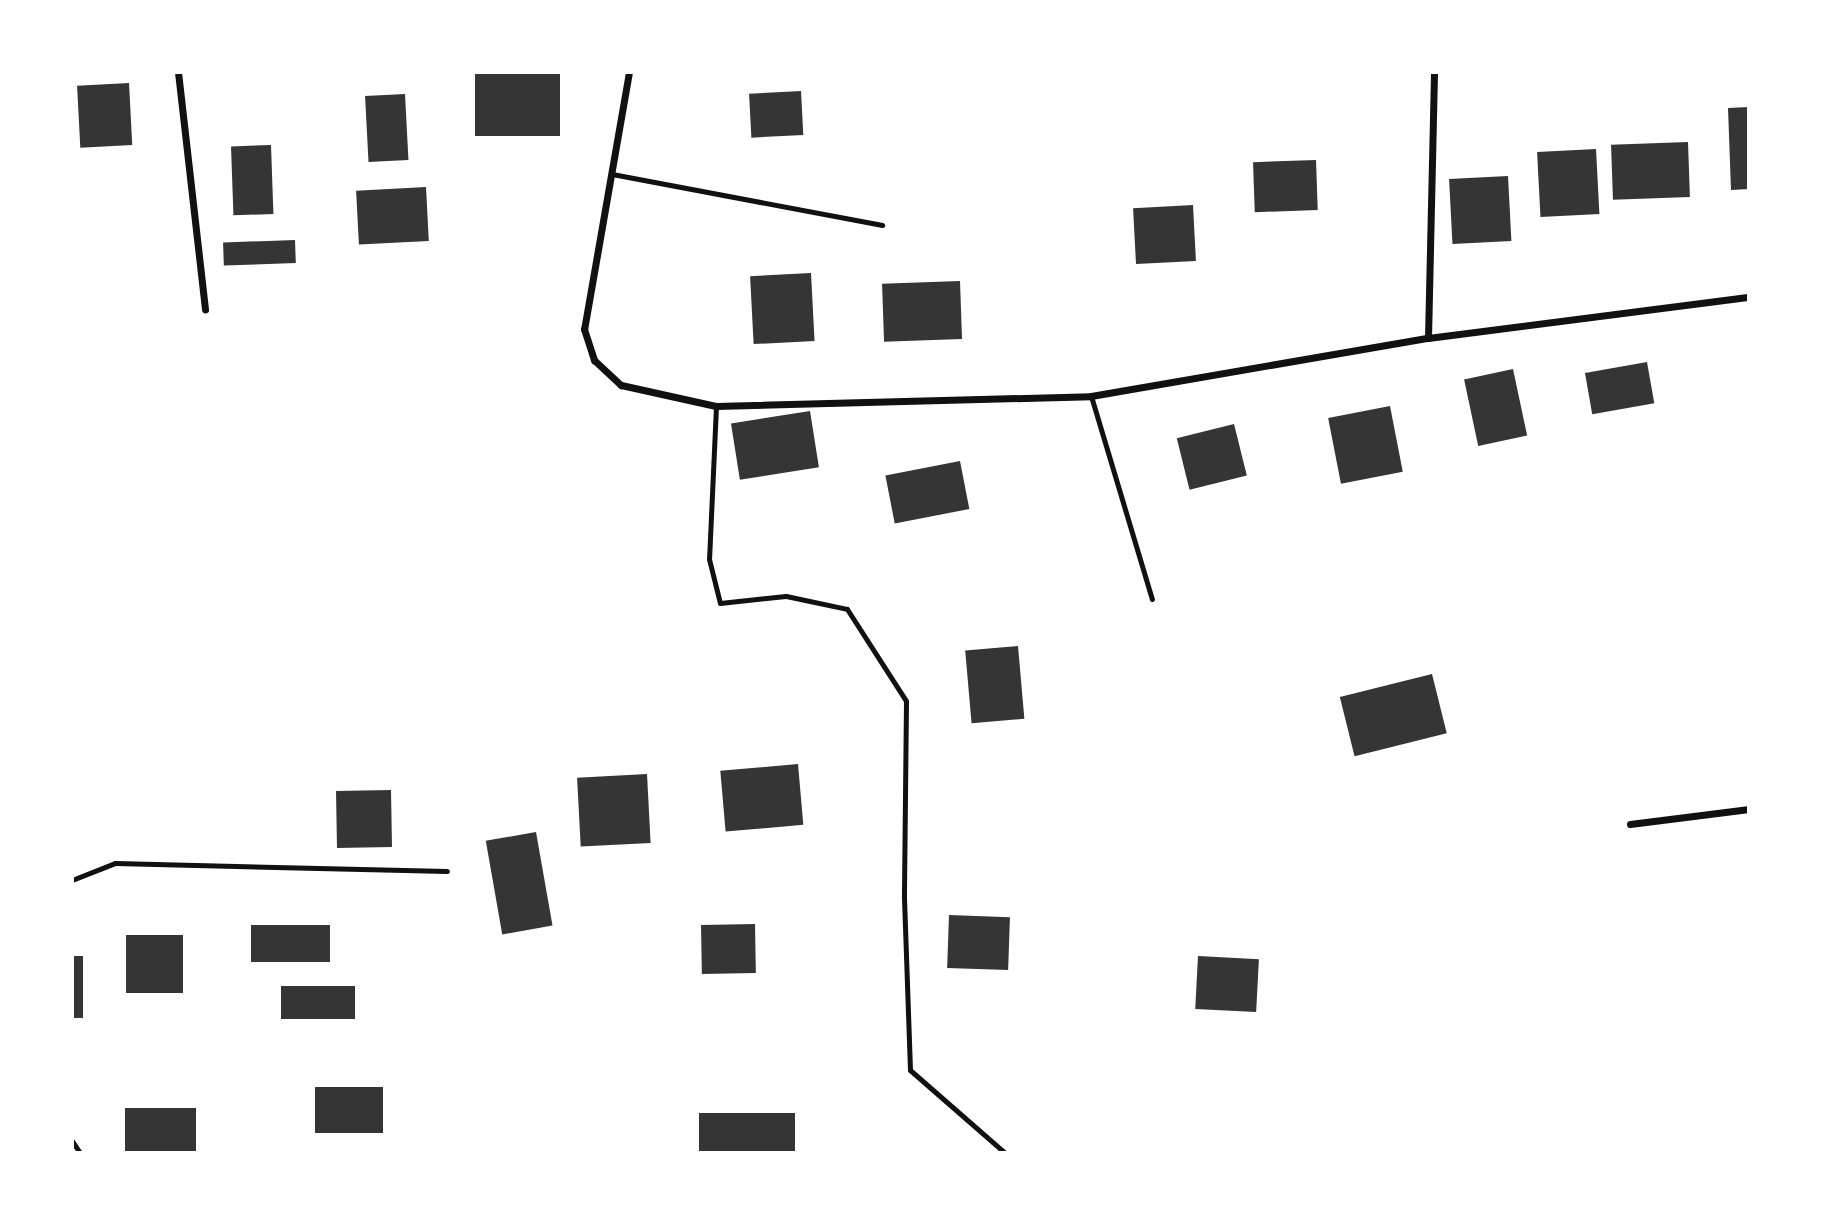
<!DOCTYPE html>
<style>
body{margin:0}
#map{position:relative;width:1821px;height:1225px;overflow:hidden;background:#fff;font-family:"Source Sans 3",sans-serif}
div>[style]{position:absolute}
.building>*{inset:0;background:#353535;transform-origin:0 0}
.service>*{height:5px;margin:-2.5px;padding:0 2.5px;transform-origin:2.5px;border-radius:2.5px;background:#111}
.minor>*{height:7px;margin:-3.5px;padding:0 3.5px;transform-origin:3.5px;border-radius:3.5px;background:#111}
span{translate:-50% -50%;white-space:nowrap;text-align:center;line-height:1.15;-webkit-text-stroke:7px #fff;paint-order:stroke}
.frame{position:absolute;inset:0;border:74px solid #fff;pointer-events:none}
</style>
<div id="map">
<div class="building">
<div style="left:475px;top:72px;width:85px;height:64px"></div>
<div style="left:129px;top:83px;width:62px;height:52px;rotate:87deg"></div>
<div style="left:801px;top:91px;width:44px;height:52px;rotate:87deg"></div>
<div style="left:405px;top:94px;width:66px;height:40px;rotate:87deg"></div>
<div style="clip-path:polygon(1749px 107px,1749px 189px,1731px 190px,1728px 108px)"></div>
<div style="left:1688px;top:142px;width:55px;height:77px;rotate:88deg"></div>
<div style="left:271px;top:145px;width:69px;height:40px;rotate:88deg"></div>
<div style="left:1596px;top:149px;width:65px;height:59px;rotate:87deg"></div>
<div style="left:1316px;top:160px;width:50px;height:63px;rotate:88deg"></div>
<div style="left:1508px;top:176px;width:65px;height:59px;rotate:87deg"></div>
<div style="left:426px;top:187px;width:54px;height:70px;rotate:87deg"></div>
<div style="left:1193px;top:205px;width:56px;height:60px;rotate:87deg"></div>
<div style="left:295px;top:240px;width:23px;height:72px;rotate:88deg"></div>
<div style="left:811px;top:273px;width:68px;height:61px;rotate:87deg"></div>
<div style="left:960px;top:281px;width:58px;height:78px;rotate:88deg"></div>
<div style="left:1647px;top:362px;width:42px;height:63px;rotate:80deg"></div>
<div style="left:1513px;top:369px;width:68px;height:50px;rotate:78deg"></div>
<div style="left:1390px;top:406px;width:67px;height:63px;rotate:79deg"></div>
<div style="left:810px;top:411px;width:57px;height:80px;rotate:81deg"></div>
<div style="left:1234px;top:424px;width:53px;height:59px;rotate:76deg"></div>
<div style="left:960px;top:461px;width:49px;height:76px;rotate:79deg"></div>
<div style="left:1018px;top:646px;width:73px;height:53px;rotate:85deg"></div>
<div style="left:1432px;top:674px;width:61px;height:95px;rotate:76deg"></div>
<div style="left:798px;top:764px;width:61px;height:78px;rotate:85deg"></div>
<div style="left:647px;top:774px;width:69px;height:70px;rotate:87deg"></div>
<div style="left:391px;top:790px;width:57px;height:55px;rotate:89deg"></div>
<div style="left:536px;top:832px;width:95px;height:51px;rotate:80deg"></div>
<div style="left:949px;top:915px;width:61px;height:53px;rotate:2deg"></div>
<div style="left:755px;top:924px;width:49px;height:54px;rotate:89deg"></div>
<div style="left:251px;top:925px;width:79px;height:37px"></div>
<div style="left:126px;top:935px;width:57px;height:58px"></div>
<div style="left:72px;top:956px;width:11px;height:62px"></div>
<div style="left:1198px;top:956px;width:61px;height:53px;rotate:3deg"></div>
<div style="left:281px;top:986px;width:74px;height:33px"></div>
<div style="left:315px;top:1087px;width:68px;height:46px"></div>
<div style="left:125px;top:1108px;width:71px;height:45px"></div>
<div style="left:795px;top:1113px;width:40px;height:96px;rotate:90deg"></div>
</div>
<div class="service">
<div style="left:612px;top:174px;width:275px;rotate:10.7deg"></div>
<div style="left:1091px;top:396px;width:212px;rotate:73.3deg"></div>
<div style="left:716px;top:406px;width:153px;rotate:92.6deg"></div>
<div style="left:709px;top:559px;width:45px;rotate:76deg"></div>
<div style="left:720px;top:603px;width:66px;rotate:-6.1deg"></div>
<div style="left:786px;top:596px;width:62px;rotate:12deg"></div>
<div style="left:847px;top:609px;width:109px;rotate:57.3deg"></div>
<div style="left:906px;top:701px;width:197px;rotate:90.6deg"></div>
<div style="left:904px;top:898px;width:172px;rotate:88deg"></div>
<div style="left:910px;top:1070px;width:126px;rotate:41.1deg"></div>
<div style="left:72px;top:880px;width:46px;rotate:-21.6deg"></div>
<div style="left:115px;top:863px;width:332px;rotate:1.4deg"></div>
<div style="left:72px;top:1141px;width:14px;rotate:56deg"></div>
</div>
<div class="minor">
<div style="left:178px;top:72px;width:239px;rotate:83.5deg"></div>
<div style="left:629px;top:72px;width:261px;rotate:99.9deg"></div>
<div style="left:584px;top:329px;width:33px;rotate:72deg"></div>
<div style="left:594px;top:360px;width:37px;rotate:43deg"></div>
<div style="left:621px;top:385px;width:97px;rotate:12.5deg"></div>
<div style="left:716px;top:406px;width:375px;rotate:-1.5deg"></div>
<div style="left:1091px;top:396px;width:342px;rotate:-9.8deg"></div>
<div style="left:1428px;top:338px;width:324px;rotate:-7.3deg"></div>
<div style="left:1428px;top:338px;width:266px;rotate:-88.7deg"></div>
<div style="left:1630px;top:824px;width:120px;rotate:-7.2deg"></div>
</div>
<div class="frame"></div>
</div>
